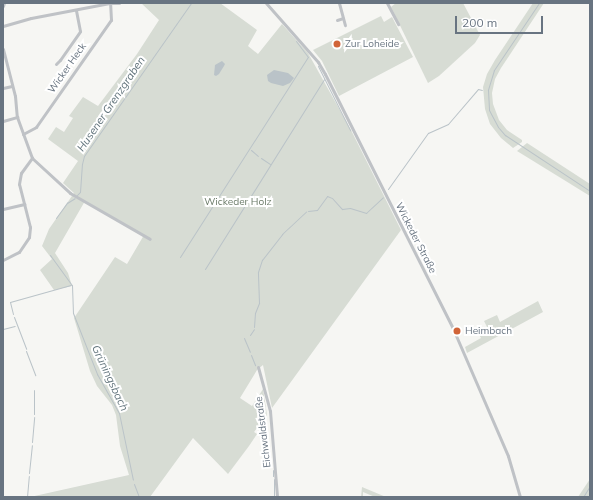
<!DOCTYPE html>
<meta charset="utf-8">
<style>
body{margin:0}
#map{position:relative;width:593px;height:500px;overflow:hidden;background:#f6f6f3;font-family:Mulish,sans-serif}
div>[style]{position:absolute}
.green>*{inset:0;background:#d7dcd4}
.water>*{inset:0;background:#bac3c8}
.stream>*{height:1px;margin:-0.5px;padding:0 0.5px;transform-origin:0.5px;border-radius:0.5px;background:#bac3c8}
.minor>*{height:3px;margin:-1.5px;padding:0 1.5px;transform-origin:1.5px;border-radius:1.5px;background:#bfc2c6}
.dots>*{width:11px;height:11px;translate:-50% -50%;box-sizing:border-box;border:2px solid #fff;border-radius:50%}
span{translate:-50% -50%;white-space:nowrap;text-align:center;line-height:1.15;-webkit-text-stroke:4px #fff;paint-order:stroke}
.poi-label{font-size:10px;color:#687481}
.left{translate:0 -50%;text-align:left}
.street-label{font-size:10px;color:#687481}
.park-label{font-size:10px;color:#697966}
.water-label{font-size:11px;color:#63757d;font-style:italic}
.frame{position:absolute;inset:0;border:4px solid #687481;pointer-events:none}
.scale{position:absolute;left:455px;top:16px;width:88px;height:18px;box-sizing:border-box;border:2px solid #687481;border-top:0;padding-left:5px;font-size:12px;line-height:14px;white-space:nowrap;color:#687481;-webkit-text-stroke:3px #fff;paint-order:stroke}
</style>
<div id="map">
<div class="green">
<div style="clip-path:polygon(141px 3px,220px 3px,257px 30px,248px 46px,258px 54px,282px 24px,308px 53px,351px 130px,401px 230px,272px 408px,263px 365px,257px 370px,240px 398px,252px 406px,263px 389px,267px 415px,254px 432px,257px 434px,249px 446px,228px 474px,193px 438px,150px 497px,30px 497px,129px 475px,120px 446px,116px 415px,112px 405px,97px 386px,90px 371px,74px 318px,115px 257px,127px 264px,144px 235px,85px 201px,55px 253px,68px 273px,72px 286px,54px 290px,40px 270px,52px 259px,42px 246px,49px 229px,74px 193px,63px 183px,78px 161px,48px 139px,56px 127px,64px 132px,73px 118px,69px 116px,83px 97px,98px 106px,137px 54px,159px 20px)"></div>
<div style="clip-path:polygon(396px 3px,463px 3px,480px 35px,475px 43px,439px 76px,428px 83px,391px 7px)"></div>
<div style="clip-path:polygon(533px 3px,544px 3px,501px 68px,495px 79px,492px 93px,493px 104px,499px 120px,507px 130px,522px 140px,522px 142px,513px 148px,501px 138px,490px 124px,485px 109px,483px 87px,487px 74px,495px 60px)"></div>
<div style="clip-path:polygon(381px 16px,384px 22px,392px 17px,413px 57px,339px 96px,322px 61px,313px 50px)"></div>
<div style="clip-path:polygon(527px 143px,590px 184px,590px 196px,517px 151px)"></div>
<div style="clip-path:polygon(538px 301px,543px 312px,467px 353px,465px 347px,481px 338px,478px 333px,488px 329px,484px 321px,497px 315px,500px 322px)"></div>
<div style="clip-path:polygon(590px 479px,590px 494px,588px 497px,578px 497px)"></div>
<div style="clip-path:polygon(362px 487px,386px 497px,375px 497px,363px 492px,363px 497px,361px 497px)"></div>
</div>
<div class="water">
<div style="clip-path:polygon(222px 61px,225px 64px,224px 66px,219px 74px,216px 76px,214px 75px,215px 65px)"></div>
<div style="clip-path:polygon(274px 70px,288px 73px,294px 78px,290px 83px,283px 86px,271px 83px,268px 81px,267px 75px)"></div>
</div>
<div class="stream">
<div style="left:539px;top:3px;width:81px;rotate:123.9deg"></div>
<div style="left:494px;top:70px;width:21px;rotate:107deg"></div>
<div style="left:488px;top:90px;width:20px;rotate:87deg"></div>
<div style="left:489px;top:110px;width:19px;rotate:62deg"></div>
<div style="left:498px;top:127px;width:11px;rotate:49deg"></div>
<div style="left:505px;top:135px;width:102px;rotate:33.4deg"></div>
<div style="left:318px;top:66px;width:72px;rotate:63.4deg"></div>
<div style="left:251px;top:150px;width:9px;rotate:41deg"></div>
<div style="left:261px;top:158px;width:11px;rotate:34deg"></div>
<div style="left:388px;top:189px;width:69px;rotate:-54.5deg"></div>
<div style="left:428px;top:133px;width:22px;rotate:-24deg"></div>
<div style="left:448px;top:124px;width:46px;rotate:-49.4deg"></div>
<div style="left:478px;top:89px;width:4px;rotate:14deg"></div>
<div style="left:77px;top:195px;width:4px;rotate:-45deg"></div>
<div style="left:80px;top:192px;width:28px;rotate:-86deg"></div>
<div style="left:82px;top:164px;width:8px;rotate:-76deg"></div>
<div style="left:84px;top:156px;width:187px;rotate:-55deg"></div>
<div style="left:308px;top:211px;width:9px;rotate:-6deg"></div>
<div style="left:317px;top:210px;width:17px;rotate:-54deg"></div>
<div style="left:327px;top:196px;width:5px;rotate:22deg"></div>
<div style="left:332px;top:198px;width:15px;rotate:48deg"></div>
<div style="left:342px;top:209px;width:8px;rotate:-7deg"></div>
<div style="left:350px;top:208px;width:17px;rotate:17deg"></div>
<div style="left:366px;top:213px;width:23px;rotate:-43deg"></div>
<div style="left:56px;top:218px;width:19px;rotate:-54deg"></div>
<div style="left:67px;top:203px;width:9px;rotate:-32deg"></div>
<div style="left:50px;top:255px;width:37px;rotate:54deg"></div>
<div style="left:72px;top:285px;width:28px;rotate:88deg"></div>
<div style="left:73px;top:313px;width:66px;rotate:68.5deg"></div>
<div style="left:97px;top:374px;width:45px;rotate:60.6deg"></div>
<div style="left:119px;top:413px;width:68px;rotate:78.2deg"></div>
<div style="left:180px;top:257px;width:237px;rotate:-57.4deg"></div>
<div style="left:308px;top:57px;width:20px;rotate:-127deg"></div>
<div style="left:205px;top:269px;width:224px;rotate:-57.9deg"></div>
<div style="left:13px;top:314px;width:12px;rotate:-104deg"></div>
<div style="left:10px;top:302px;width:63px;rotate:-15.6deg"></div>
<div style="left:14px;top:317px;width:34px;rotate:69deg"></div>
<div style="left:254px;top:327px;width:14px;rotate:-86deg"></div>
<div style="left:255px;top:313px;width:11px;rotate:-68deg"></div>
<div style="left:259px;top:303px;width:31px;rotate:-92deg"></div>
<div style="left:258px;top:272px;width:13px;rotate:-72deg"></div>
<div style="left:262px;top:260px;width:33px;rotate:-52deg"></div>
<div style="left:282px;top:234px;width:33px;rotate:-43deg"></div>
<div style="left:3px;top:329px;width:12px;rotate:-14deg"></div>
<div style="left:250px;top:335px;width:7px;rotate:-56deg"></div>
<div style="left:244px;top:338px;width:15px;rotate:67deg"></div>
<div style="left:26px;top:351px;width:26px;rotate:69deg"></div>
<div style="left:251px;top:355px;width:11px;rotate:68deg"></div>
<div style="left:34px;top:414px;width:24px;rotate:-90deg"></div>
<div style="left:32px;top:442px;width:25px;rotate:-85deg"></div>
<div style="left:273px;top:470px;width:6px;rotate:90deg"></div>
<div style="left:29px;top:473px;width:28px;rotate:-84deg"></div>
<div style="left:274px;top:479px;width:18px;rotate:90deg"></div>
<div style="left:134px;top:484px;width:14px;rotate:69deg"></div>
<div style="left:27px;top:497px;width:21px;rotate:-85deg"></div>
<div style="left:583px;top:497px;width:13px;rotate:-58deg"></div>
</div>
<div class="minor">
<div style="left:110px;top:3px;width:9px"></div>
<div style="left:266px;top:3px;width:79px;rotate:48.6deg"></div>
<div style="left:318px;top:62px;width:14px;rotate:60deg"></div>
<div style="left:325px;top:74px;width:288px;rotate:63.3deg"></div>
<div style="left:454px;top:331px;width:136px;rotate:66.6deg"></div>
<div style="left:508px;top:456px;width:43px;rotate:73.7deg"></div>
<div style="left:339px;top:3px;width:23px;rotate:75deg"></div>
<div style="left:387px;top:3px;width:24px;rotate:62deg"></div>
<div style="left:3px;top:6px;width:3px;rotate:-72deg"></div>
<div style="left:337px;top:20px;width:6px;rotate:-18deg"></div>
<div style="left:3px;top:26px;width:29px;rotate:-16deg"></div>
<div style="left:31px;top:18px;width:80px;rotate:-10.8deg"></div>
<div style="left:3px;top:49px;width:49px;rotate:75.7deg"></div>
<div style="left:15px;top:96px;width:21px;rotate:85deg"></div>
<div style="left:17px;top:117px;width:44px;rotate:69.9deg"></div>
<div style="left:32px;top:158px;width:52px;rotate:42.6deg"></div>
<div style="left:70px;top:193px;width:92px;rotate:29.9deg"></div>
<div style="left:56px;top:64px;width:6px;rotate:-45deg"></div>
<div style="left:60px;top:60px;width:35px;rotate:-55deg"></div>
<div style="left:80px;top:31px;width:21px;rotate:-101deg"></div>
<div style="left:3px;top:88px;width:9px;rotate:-13deg"></div>
<div style="left:3px;top:121px;width:15px;rotate:-16deg"></div>
<div style="left:23px;top:134px;width:15px;rotate:-28deg"></div>
<div style="left:36px;top:127px;width:131px;rotate:-55deg"></div>
<div style="left:111px;top:20px;width:17px;rotate:-93deg"></div>
<div style="left:3px;top:209px;width:22px;rotate:-13deg"></div>
<div style="left:3px;top:260px;width:18px;rotate:-27deg"></div>
<div style="left:19px;top:252px;width:18px;rotate:-56deg"></div>
<div style="left:29px;top:237px;width:10px;rotate:-84deg"></div>
<div style="left:30px;top:227px;width:44px;rotate:-104.3deg"></div>
<div style="left:19px;top:184px;width:11px;rotate:-80deg"></div>
<div style="left:21px;top:173px;width:19px;rotate:-54deg"></div>
<div style="left:258px;top:367px;width:46px;rotate:74.7deg"></div>
<div style="left:270px;top:411px;width:86px;rotate:85.3deg"></div>
</div>
<div class="dots">
<div style="left:337px;top:44px;background:#d16438"></div>
<div style="left:457px;top:331px;background:#d16438"></div>
</div>
<div class="poi-label">
<span class="left" style="left:345px;top:44px">Zur Loheide</span>
<span class="left" style="left:465px;top:331px">Heimbach</span>
</div>
<div class="street-label">
<span style="left:67px;top:68px;rotate:-55deg">Wicker Heck</span>
<span style="left:416px;top:238px;rotate:63deg">Wickeder Straße</span>
<span style="left:263px;top:432px;rotate:-97deg">Eichwaldstraße</span>
</div>
<div class="park-label">
<span style="left:238px;top:202px">Wickeder Holz</span>
</div>
<div class="water-label">
<span style="left:111px;top:104px;rotate:-56deg">Husener Grenzgraben</span>
<span style="left:110px;top:378px;rotate:65deg">Grüningsbach</span>
</div>
<div class="frame"></div>
<div class="scale">200 m</div>
</div>
